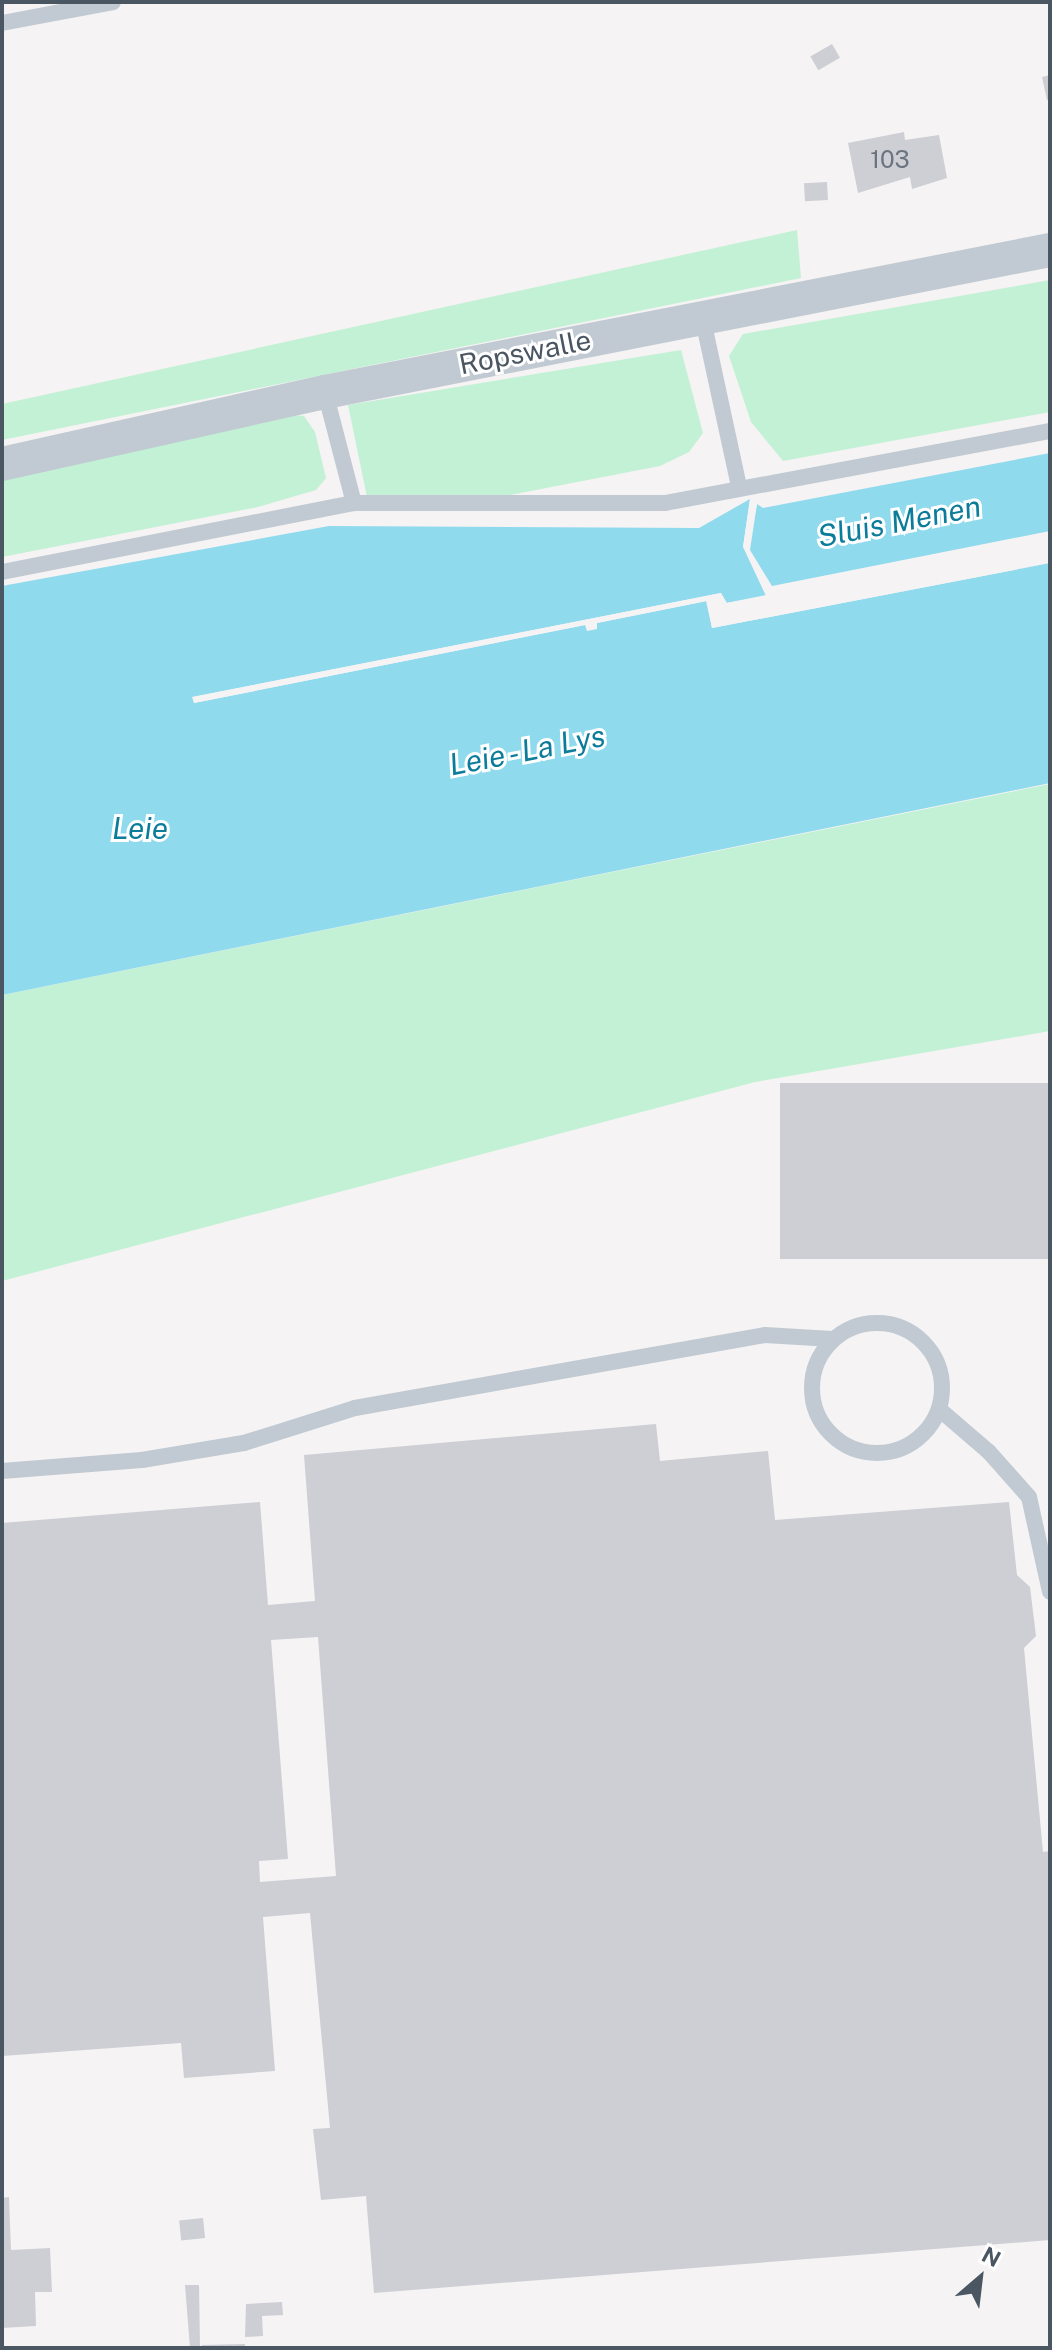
<!DOCTYPE html>
<style>
body{margin:0}
#map{position:relative;width:1052px;height:2350px;overflow:hidden;background:#f5f3f3;font-family:"Public Sans",sans-serif}
div>[style]{position:absolute}
.green>*{inset:0;background:#c3f1d5}
.water>*{inset:0;background:#90daee}
.pier>*{inset:0;background:#f5f3f3}
.building>*{inset:0;background:#cdcfd5;transform-origin:0 0}
.lane>*{height:16px;margin:-8px;padding:0 8px;transform-origin:8px;border-radius:8px;background:#c1cad2}
.lane>.ring{margin:-8px;padding:0;box-sizing:content-box;background:none;border:16px solid #c1cad2;border-radius:50%}
.street>*{height:34px;margin:-17px;padding:0 17px;transform-origin:17px;border-radius:17px;background:#c1cad2}
span{translate:-50% -50%;white-space:nowrap;text-align:center;line-height:1.15;-webkit-text-stroke:6px #fff;paint-order:stroke}
.number-label{font-size:24px;color:#6b747e}
.number-label span{-webkit-text-stroke-width:0}
.street-label{font-size:28px;color:#4a5661}
.water-label{font-size:30px;color:#0c7c9b;font-style:italic}
.frame{position:absolute;inset:0;border:4px solid #4a5661;pointer-events:none}
.north{position:absolute;left:940px;top:2238px;width:80px;height:80px;-webkit-text-stroke:6px #fff;paint-order:stroke;rotate:28deg;font-size:22px;font-weight:700;line-height:32px;text-align:center;color:#4a5661}
.north::after{content:'';display:block;margin:auto;width:28px;height:36px;background:#4a5661;clip-path:polygon(50% 0,100% 100%,50% 72%,0 100%)}
</style>
<div id="map">
<div class="green">
<div style="clip-path:polygon(797px 230px,801px 278px,2px 440px,2px 404px)"></div>
<div style="clip-path:polygon(1050px 280px,1050px 412px,783px 461px,751px 422px,729px 356px,743px 334px)"></div>
<div style="clip-path:polygon(681px 350px,703px 433px,689px 452px,660px 466px,510px 495px,367px 497px,348px 405px)"></div>
<div style="clip-path:polygon(281px 414px,304px 416px,315px 432px,326px 478px,316px 490px,258px 507px,2px 557px,2px 478px)"></div>
<div style="clip-path:polygon(1050px 784px,1050px 1031px,755px 1082px,2px 1281px,2px 995px)"></div>
</div>
<div class="water">
<div style="clip-path:polygon(1050px 453px,1050px 538px,726px 603px,721px 593px,193px 697px,194px 703px,585px 625px,597px 629px,597px 623px,707px 601px,712px 628px,1050px 563px,1050px 783px,2px 995px,2px 586px,329px 526px,699px 528px,750px 499px,743px 547px,748px 549px,757px 504px,763px 508px)"></div>
</div>
<div class="pier">
<div style="clip-path:polygon(750px 499px,757px 504px,750px 550px,772px 586px,1050px 531px,1050px 542px,727px 607px,719px 597px,710px 599px,715px 624px,1050px 563px,712px 628px,706px 601px,597px 623px,597px 629px,587px 631px,585px 625px,194px 703px,192px 697px,721px 593px,727px 603px,766px 596px,743px 547px)"></div>
</div>
<div class="building">
<div style="left:832px;top:44px;width:16px;height:25px;rotate:60deg"></div>
<div style="clip-path:polygon(1050px 75px,1050px 100px,1047px 100px,1042px 77px)"></div>
<div style="clip-path:polygon(904px 132px,905px 140px,939px 135px,947px 178px,912px 189px,910px 177px,858px 193px,848px 143px)"></div>
<div style="left:827px;top:182px;width:18px;height:23px;rotate:87deg"></div>
<div style="left:1050px;top:1083px;width:176px;height:270px;rotate:90deg"></div>
<div style="clip-path:polygon(evenodd,656px 1424px,660px 1461px,768px 1451px,775px 1520px,1009px 1502px,1017px 1575px,1030px 1587px,1036px 1636px,1024px 1648px,1043px 1852px,1050px 1851px,1050px 2240px,374px 2293px,366px 2196px,321px 2200px,313px 2129px,330px 2128px,310px 1913px,263px 1917px,275px 2071px,184px 2078px,181px 2043px,2px 2056px,2px 1523px,260px 1502px,268px 1605px,315px 1601px,304px 1455px,656px 1424px,318px 1637px,336px 1876px,260px 1882px,259px 1861px,288px 1859px,271px 1640px,318px 1637px)"></div>
<div style="clip-path:polygon(9px 2197px,11px 2250px,50px 2248px,52px 2292px,35px 2292px,36px 2326px,2px 2328px,2px 2198px)"></div>
<div style="left:203px;top:2218px;width:20px;height:24px;rotate:84deg"></div>
<div style="clip-path:polygon(185px 2285px,199px 2285px,200px 2348px,190px 2348px)"></div>
<div style="clip-path:polygon(282px 2302px,283px 2315px,262px 2316px,263px 2336px,245px 2337px,246px 2304px)"></div>
<div style="clip-path:polygon(245px 2344px,245px 2348px,202px 2348px,202px 2345px)"></div>
</div>
<div class="lane">
<div style="left:2px;top:23px;width:113px;rotate:-10.7deg"></div>
<div style="left:703px;top:320px;width:171px;rotate:77.8deg"></div>
<div style="left:325px;top:392px;width:115px;rotate:75.4deg"></div>
<div style="left:2px;top:572px;width:359px;rotate:-11.1deg"></div>
<div style="left:354px;top:503px;width:311px"></div>
<div style="left:665px;top:503px;width:392px;rotate:-10.6deg"></div>
<div class="ring" style="left:812px;top:1323px;width:114px;height:114px"></div>
<div style="left:939px;top:1409px;width:66px;rotate:40.7deg"></div>
<div style="left:989px;top:1452px;width:60px;rotate:48.4deg"></div>
<div style="left:1029px;top:1497px;width:97px;rotate:77.5deg"></div>
<div style="left:2px;top:1471px;width:140px;rotate:-4.5deg"></div>
<div style="left:142px;top:1460px;width:103px;rotate:-9.5deg"></div>
<div style="left:244px;top:1443px;width:116px;rotate:-17.5deg"></div>
<div style="left:355px;top:1408px;width:416px;rotate:-10.1deg"></div>
<div style="left:765px;top:1335px;width:67px;rotate:3.4deg"></div>
</div>
<div class="street">
<div style="left:2px;top:464px;width:331px;rotate:-12.6deg"></div>
<div style="left:325px;top:392px;width:739px;rotate:-11.08deg"></div>
</div>
<div class="number-label">
<span style="left:890px;top:160px">103</span>
</div>
<div class="street-label">
<span style="left:525px;top:352px;rotate:-11deg">Ropswalle</span>
</div>
<div class="water-label">
<span style="left:899px;top:521px;rotate:-11deg">Sluis Menen</span>
<span style="left:527px;top:750px;rotate:-11deg">Leie - La Lys</span>
<span style="left:140px;top:828px">Leie</span>
</div>
<div class="frame"></div>
<div class="north">N</div>
</div>
